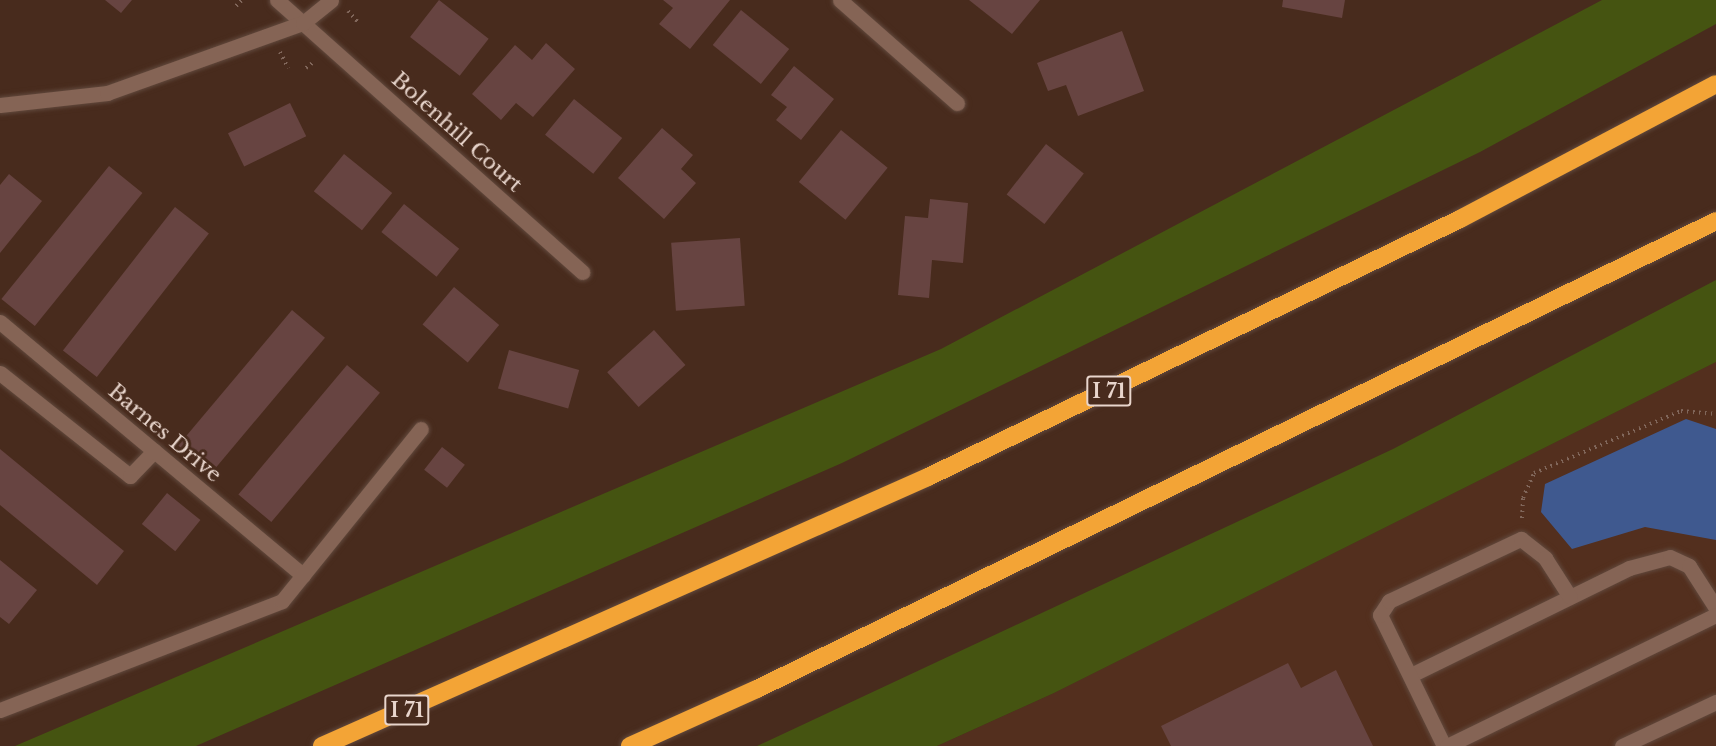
<!DOCTYPE html>
<style>
body{margin:0}
#map{position:relative;width:1716px;height:746px;overflow:hidden;background:#482b1d;font-family:"Libre Baskerville",serif}
div>[style]{position:absolute}
.built>*{inset:0;background:#532f1e}
.green>*{inset:0;background:#455411}
.water>*{inset:0;background:#3f598f}
.building>*{inset:0;background:#674441;transform-origin:0 0}
.path>*{height:4px;margin-top:-2px;transform-origin:0;background:repeating-linear-gradient(90deg,#81675b 0 1.5px,transparent 0 6px)}
.roads{filter:drop-shadow(0 0 2px #61493d) drop-shadow(0 0 2px #61493d)}
.service>*{height:15px;margin:-7.5px;padding:0 7.5px;transform-origin:7.5px;border-radius:7.5px;background:#856455}
.minor>*{height:15px;margin:-7.5px;padding:0 7.5px;transform-origin:7.5px;border-radius:7.5px;background:#856455}
.motorway>*{height:18px;margin:-9px;padding:0 9px;transform-origin:9px;border-radius:9px;background:#f3a436}
span{translate:-50% -50%;white-space:nowrap;text-align:center;line-height:1.15;-webkit-text-stroke:6px #482b1d;paint-order:stroke}
.shield-label span{padding:2px 4px;background:#482b1d;border:2px solid;border-radius:4px;-webkit-text-stroke-width:0}
.shield-label{font-size:20px;color:#e8d5cc;font-weight:700}
.street-label{font-size:21px;color:#e8d5cc}
</style>
<div id="map">
<div class="built">
<div style="clip-path:polygon(1716px 362px,1716px 746px,937px 746px,1054px 693px)"></div>
</div>
<div class="green">
<div style="clip-path:polygon(1602px 0,1716px 0,1716px 24px,1480px 152px,842px 463px,196px 746px,15px 746px,941px 349px)"></div>
<div style="clip-path:polygon(1716px 280px,1716px 362px,1054px 693px,937px 746px,757px 746px,1393px 449px)"></div>
</div>
<div class="water">
<div style="clip-path:polygon(1686px 419px,1716px 429px,1716px 540px,1645px 527px,1572px 549px,1541px 512px,1545px 484px)"></div>
</div>
<div class="building">
<div style="clip-path:polygon(105px 0,132px 0,121px 13px)"></div>
<div style="left:439px;top:0;width:63px;height:47px;rotate:38deg"></div>
<div style="clip-path:polygon(663px 0,730px 0,690px 49px,659px 24px,673px 8px)"></div>
<div style="clip-path:polygon(969px 0,1040px 0,1012px 34px)"></div>
<div style="clip-path:polygon(1283px 0,1345px 0,1342px 18px,1282px 7px)"></div>
<div style="left:741px;top:10px;width:62px;height:45px;rotate:39deg"></div>
<div style="clip-path:polygon(1122px 31px,1144px 91px,1078px 116px,1066px 85px,1048px 91px,1037px 63px)"></div>
<div style="clip-path:polygon(546px 43px,575px 69px,533px 117px,516px 103px,501px 120px,472px 94px,515px 45px,532px 60px)"></div>
<div style="clip-path:polygon(794px 66px,834px 99px,801px 140px,776px 120px,787px 107px,771px 95px)"></div>
<div style="left:574px;top:99px;width:62px;height:46px;rotate:39deg"></div>
<div style="left:290px;top:103px;width:37px;height:69px;rotate:64deg"></div>
<div style="clip-path:polygon(662px 128px,693px 155px,681px 169px,696px 183px,664px 219px,618px 178px)"></div>
<div style="left:841px;top:130px;width:60px;height:67px;rotate:39deg"></div>
<div style="left:1046px;top:144px;width:48px;height:64px;rotate:38deg"></div>
<div style="left:344px;top:154px;width:62px;height:48px;rotate:39deg"></div>
<div style="left:109px;top:166px;width:43px;height:171px;rotate:39deg"></div>
<div style="clip-path:polygon(9px 174px,42px 201px,0 253px,0 185px)"></div>
<div style="clip-path:polygon(930px 199px,968px 203px,963px 263px,932px 260px,929px 298px,898px 295px,905px 216px,928px 218px)"></div>
<div style="left:404px;top:204px;width:71px;height:36px;rotate:39deg"></div>
<div style="left:175px;top:207px;width:43px;height:182px;rotate:38deg"></div>
<div style="left:740px;top:238px;width:68px;height:69px;rotate:86deg"></div>
<div style="left:454px;top:287px;width:59px;height:49px;rotate:40deg"></div>
<div style="left:292px;top:310px;width:43px;height:177px;rotate:40deg"></div>
<div style="left:654px;top:330px;width:47px;height:63px;rotate:48deg"></div>
<div style="left:509px;top:350px;width:73px;height:40px;rotate:16deg"></div>
<div style="left:347px;top:365px;width:43px;height:169px;rotate:40deg"></div>
<div style="left:442px;top:447px;width:29px;height:29px;rotate:38deg"></div>
<div style="clip-path:polygon(0 449px,124px 551px,97px 585px,0 505px)"></div>
<div style="left:167px;top:493px;width:43px;height:40px;rotate:39deg"></div>
<div style="clip-path:polygon(0 560px,37px 590px,9px 624px,0 617px)"></div>
<div style="clip-path:polygon(1288px 663px,1301px 688px,1336px 670px,1373px 746px,1171px 746px,1161px 726px)"></div>
</div>
<div class="path">
<div style="left:236px;top:6px;width:8px;rotate:-45deg"></div>
<div style="left:348px;top:11px;width:15px;rotate:48deg"></div>
<div style="left:280px;top:52px;width:18px;rotate:63deg"></div>
<div style="left:306px;top:68px;width:11px;rotate:-38deg"></div>
<div style="left:1522px;top:518px;width:20px;rotate:-87deg"></div>
<div style="left:1523px;top:498px;width:27px;rotate:-66deg"></div>
<div style="left:1534px;top:473px;width:160px;rotate:-22.9deg"></div>
<div style="left:1681px;top:411px;width:35px;rotate:5deg"></div>
</div>
<div class="roads">
<div class="service">
<div style="left:0;top:373px;width:166px;rotate:38.4deg"></div>
<div style="left:130px;top:476px;width:35px;rotate:-46deg"></div>
<div style="left:1411px;top:675px;width:243px;rotate:-26.1deg"></div>
<div style="left:1629px;top:568px;width:42px;rotate:-15deg"></div>
<div style="left:1670px;top:557px;width:21px;rotate:25deg"></div>
<div style="left:1689px;top:566px;width:50px;rotate:57.3deg"></div>
<div style="left:1444px;top:746px;width:146px;rotate:-116deg"></div>
<div style="left:1380px;top:615px;width:17px;rotate:-57deg"></div>
<div style="left:1389px;top:601px;width:146px;rotate:-25.2deg"></div>
<div style="left:1521px;top:539px;width:31px;rotate:38deg"></div>
<div style="left:1545px;top:558px;width:46px;rotate:57.3deg"></div>
<div style="left:1447px;top:746px;width:299px;rotate:-26deg"></div>
<div style="left:1622px;top:746px;width:104px;rotate:-25.1deg"></div>
</div>
<div class="minor">
<div style="left:277px;top:0;width:409px;rotate:41.7deg"></div>
<div style="left:840px;top:0;width:156px;rotate:41.4deg"></div>
<div style="left:0;top:105px;width:108px;rotate:-6.4deg"></div>
<div style="left:107px;top:93px;width:208px;rotate:-19.7deg"></div>
<div style="left:303px;top:23px;width:36px;rotate:-39deg"></div>
<div style="left:0;top:322px;width:395px;rotate:39.9deg"></div>
<div style="left:0;top:710px;width:302px;rotate:-21.1deg"></div>
<div style="left:282px;top:601px;width:221px;rotate:-51.1deg"></div>
</div>
<div class="motorway">
<div style="left:322px;top:746px;width:663px;rotate:-23.94deg"></div>
<div style="left:928px;top:477px;width:591px;rotate:-25.87deg"></div>
<div style="left:1460px;top:219px;width:289px;rotate:-27.8deg"></div>
<div style="left:630px;top:746px;width:139px;rotate:-24.2deg"></div>
<div style="left:757px;top:689px;width:1067px;rotate:-26.01deg"></div>
</div>
</div>
<div class="shield-label">
<span style="left:1109px;top:391px">I 71</span>
<span style="left:407px;top:710px">I 71</span>
</div>
<div class="street-label">
<span style="left:457px;top:132px;rotate:42deg">Bolenhill Court</span>
<span style="left:165px;top:433px;rotate:40deg">Barnes Drive</span>
</div>
</div>
